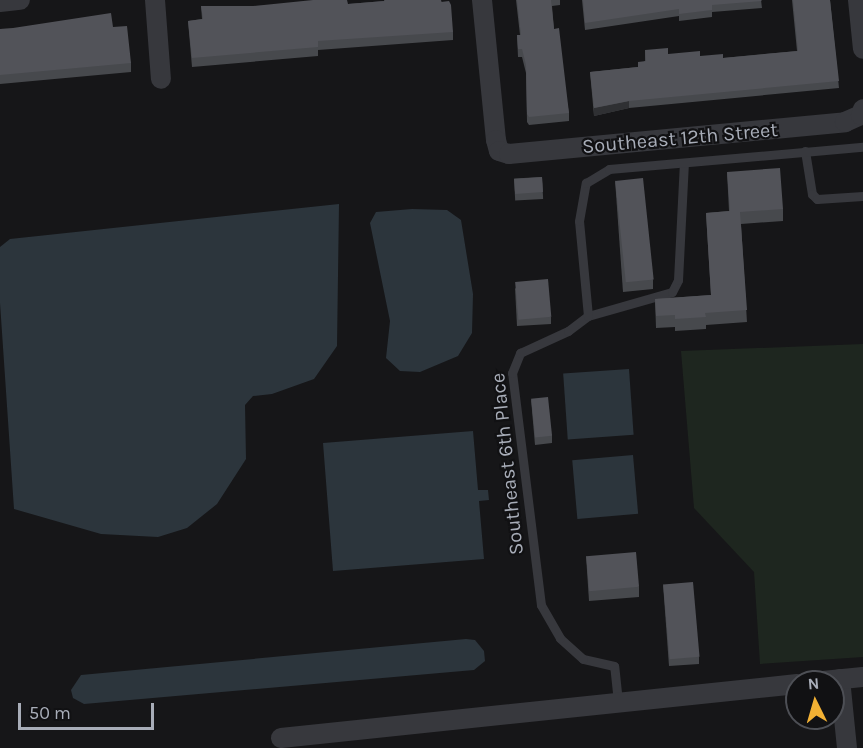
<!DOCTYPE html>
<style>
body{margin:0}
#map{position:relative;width:863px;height:748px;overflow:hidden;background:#161618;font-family:Karla,sans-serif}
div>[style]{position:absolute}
.green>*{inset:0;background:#1e261f}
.water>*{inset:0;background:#2c353c;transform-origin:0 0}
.lane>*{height:9px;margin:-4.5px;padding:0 4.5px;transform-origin:4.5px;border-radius:4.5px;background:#37383d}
.street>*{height:20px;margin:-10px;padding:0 10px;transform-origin:10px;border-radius:10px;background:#37383d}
.wall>*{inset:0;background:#47494d;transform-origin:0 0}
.shaded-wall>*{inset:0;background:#2f3033}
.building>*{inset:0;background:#525359;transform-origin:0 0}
span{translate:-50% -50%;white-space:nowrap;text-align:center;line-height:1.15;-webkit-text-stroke:4.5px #111113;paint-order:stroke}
.street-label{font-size:20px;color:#a8adb8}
.north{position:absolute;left:785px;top:670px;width:60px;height:60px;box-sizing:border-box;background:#111113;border:2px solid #4d4f55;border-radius:50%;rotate:355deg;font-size:16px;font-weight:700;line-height:24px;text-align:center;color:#a8adb8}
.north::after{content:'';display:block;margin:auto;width:21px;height:27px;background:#f2b134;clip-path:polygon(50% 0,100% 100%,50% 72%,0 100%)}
.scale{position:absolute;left:18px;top:703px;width:136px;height:27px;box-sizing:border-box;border:3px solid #a8adb8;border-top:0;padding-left:8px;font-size:18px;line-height:21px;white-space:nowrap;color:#a8adb8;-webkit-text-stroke:4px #111113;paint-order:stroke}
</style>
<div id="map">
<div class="green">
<div style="clip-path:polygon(863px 344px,863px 657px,760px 664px,754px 572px,694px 508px,681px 351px)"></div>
</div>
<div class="water">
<div style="clip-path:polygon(339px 204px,337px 346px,314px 379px,272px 394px,253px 396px,245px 405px,246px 459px,217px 504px,187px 528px,158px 537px,101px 534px,14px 509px,0 303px,0 247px,10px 239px)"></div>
<div style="clip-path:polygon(412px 209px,447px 210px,461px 220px,473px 294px,472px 333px,458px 356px,420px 372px,400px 371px,386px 358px,390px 321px,370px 223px,376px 212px)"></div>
<div style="left:629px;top:369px;width:66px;height:66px;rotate:86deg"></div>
<div style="clip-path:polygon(473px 431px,478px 490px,488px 490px,489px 500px,479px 501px,484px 559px,333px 571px,323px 443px)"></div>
<div style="left:633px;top:455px;width:59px;height:61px;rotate:85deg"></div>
<div style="clip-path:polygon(466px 639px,475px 640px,484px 651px,485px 661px,474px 670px,84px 704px,73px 698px,71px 690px,81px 675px)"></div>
</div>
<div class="lane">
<div style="left:805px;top:151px;width:44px;rotate:80.8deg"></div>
<div style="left:812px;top:194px;width:7px;rotate:45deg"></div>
<div style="left:817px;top:199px;width:46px;rotate:-3.7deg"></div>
<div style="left:588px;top:316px;width:87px;rotate:-15.9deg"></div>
<div style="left:672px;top:292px;width:13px;rotate:-63deg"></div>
<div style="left:678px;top:280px;width:117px;rotate:-87.1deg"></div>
<div style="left:618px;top:702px;width:36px;rotate:-96deg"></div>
<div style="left:614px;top:666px;width:32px;rotate:-167deg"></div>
<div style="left:583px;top:659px;width:31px;rotate:-138deg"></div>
<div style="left:560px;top:638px;width:38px;rotate:-120deg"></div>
<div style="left:541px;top:605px;width:234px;rotate:-97.1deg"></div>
<div style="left:512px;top:373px;width:22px;rotate:-68deg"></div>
<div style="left:520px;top:353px;width:53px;rotate:-24.6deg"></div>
<div style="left:568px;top:331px;width:25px;rotate:-37deg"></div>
<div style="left:588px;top:316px;width:95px;rotate:-95.4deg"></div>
<div style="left:579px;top:221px;width:39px;rotate:-80deg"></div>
<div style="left:586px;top:183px;width:27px;rotate:-31deg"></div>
<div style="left:609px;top:169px;width:255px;rotate:-5deg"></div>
</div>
<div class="street">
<div style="left:155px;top:0;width:79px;rotate:85.7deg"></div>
<div style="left:482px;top:0;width:141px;rotate:84.3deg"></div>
<div style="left:496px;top:140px;width:11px;rotate:75deg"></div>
<div style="left:499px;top:151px;width:10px;rotate:17deg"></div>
<div style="left:509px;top:154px;width:338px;rotate:-5.4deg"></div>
<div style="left:845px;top:122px;width:17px;rotate:-24deg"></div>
<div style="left:861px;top:115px;width:6px;rotate:-72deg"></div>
<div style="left:858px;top:0;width:49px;rotate:84.2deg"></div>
<div style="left:0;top:2px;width:20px;rotate:-6deg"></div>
<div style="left:840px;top:679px;width:69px;rotate:84.2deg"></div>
<div style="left:813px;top:682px;width:50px;rotate:-5.7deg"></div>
<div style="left:281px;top:738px;width:519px;rotate:-5.97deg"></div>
</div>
<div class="wall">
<div style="clip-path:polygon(384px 0,441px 0,453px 32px,453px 40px,318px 50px,318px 56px,192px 67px,188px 21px,202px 19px,201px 6px,253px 6px,348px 4px,384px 1px)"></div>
<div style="clip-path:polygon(516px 0,560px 0,560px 5px,552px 6px,554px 29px,569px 113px,569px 121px,529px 125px,527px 122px,526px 73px,522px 57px,518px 57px,517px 35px,520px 35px)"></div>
<div style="clip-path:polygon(582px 0,761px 0,762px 8px,712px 12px,712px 17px,679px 21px,679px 16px,585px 30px)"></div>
<div style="clip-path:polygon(792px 0,830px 0,839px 88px,629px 108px,594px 116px,590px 72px,638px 67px,645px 61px,645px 50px,668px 54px,723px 58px,797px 51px)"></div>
<div style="clip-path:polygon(113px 27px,131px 63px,131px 72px,0 84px,0 29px)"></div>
<div style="clip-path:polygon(727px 172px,783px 209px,783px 221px,741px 224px,747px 322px,706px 325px,706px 329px,675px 331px,675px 327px,656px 328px,655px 299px,711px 295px,706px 213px,729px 211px)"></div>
<div style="left:542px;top:177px;width:22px;height:28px;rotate:87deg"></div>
<div style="clip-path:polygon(615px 180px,653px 280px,653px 289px,623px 292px)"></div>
<div style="clip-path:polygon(515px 288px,551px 317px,551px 324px,517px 326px)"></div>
<div style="clip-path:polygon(531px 399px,552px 436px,552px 443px,535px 445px)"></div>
<div style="clip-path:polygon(586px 556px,639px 587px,639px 597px,589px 601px)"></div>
<div style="clip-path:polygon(663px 584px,699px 657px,699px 664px,669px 666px)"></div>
</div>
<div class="shaded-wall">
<div style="clip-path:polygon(629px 101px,629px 108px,594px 116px,594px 108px)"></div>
</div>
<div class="building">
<div style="clip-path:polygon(313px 0,347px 0,348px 4px,385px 1px,385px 0,441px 0,441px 2px,449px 1px,451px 5px,453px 32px,318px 41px,318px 47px,192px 58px,188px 21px,203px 19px,201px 6px,253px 6px)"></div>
<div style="clip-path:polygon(517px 0,551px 0,554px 29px,559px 28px,569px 113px,529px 117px,527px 114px,526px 65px,522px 49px,518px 49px,517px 35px,521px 35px)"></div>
<div style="clip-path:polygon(583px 0,761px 0,762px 1px,712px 5px,712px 10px,679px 14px,679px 9px,585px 23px)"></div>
<div style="clip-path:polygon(793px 0,830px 0,839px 81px,629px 101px,594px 108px,590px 72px,638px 67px,638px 62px,646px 61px,645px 50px,668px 48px,668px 54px,700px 51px,700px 56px,723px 54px,723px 58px,798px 51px)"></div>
<div style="clip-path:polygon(111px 13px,113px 27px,127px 26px,131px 63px,0 75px,0 29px,13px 28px)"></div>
<div style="clip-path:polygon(780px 168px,783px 209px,740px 212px,747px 310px,705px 313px,706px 317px,675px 319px,675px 315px,656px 316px,655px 299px,711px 295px,706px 213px,730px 211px,727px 172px)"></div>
<div style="left:542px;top:177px;width:15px;height:28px;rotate:86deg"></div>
<div style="left:643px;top:178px;width:102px;height:28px;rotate:84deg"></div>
<div style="left:548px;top:279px;width:38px;height:33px;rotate:85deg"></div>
<div style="left:548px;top:397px;width:39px;height:17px;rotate:84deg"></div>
<div style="left:636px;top:552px;width:35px;height:50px;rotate:85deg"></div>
<div style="left:693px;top:582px;width:75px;height:30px;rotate:85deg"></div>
</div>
<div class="street-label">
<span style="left:680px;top:138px;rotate:-5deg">Southeast 12th Street</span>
<span style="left:507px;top:464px;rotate:-96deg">Southeast 6th Place</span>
</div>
<div class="north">N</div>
<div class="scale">50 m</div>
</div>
